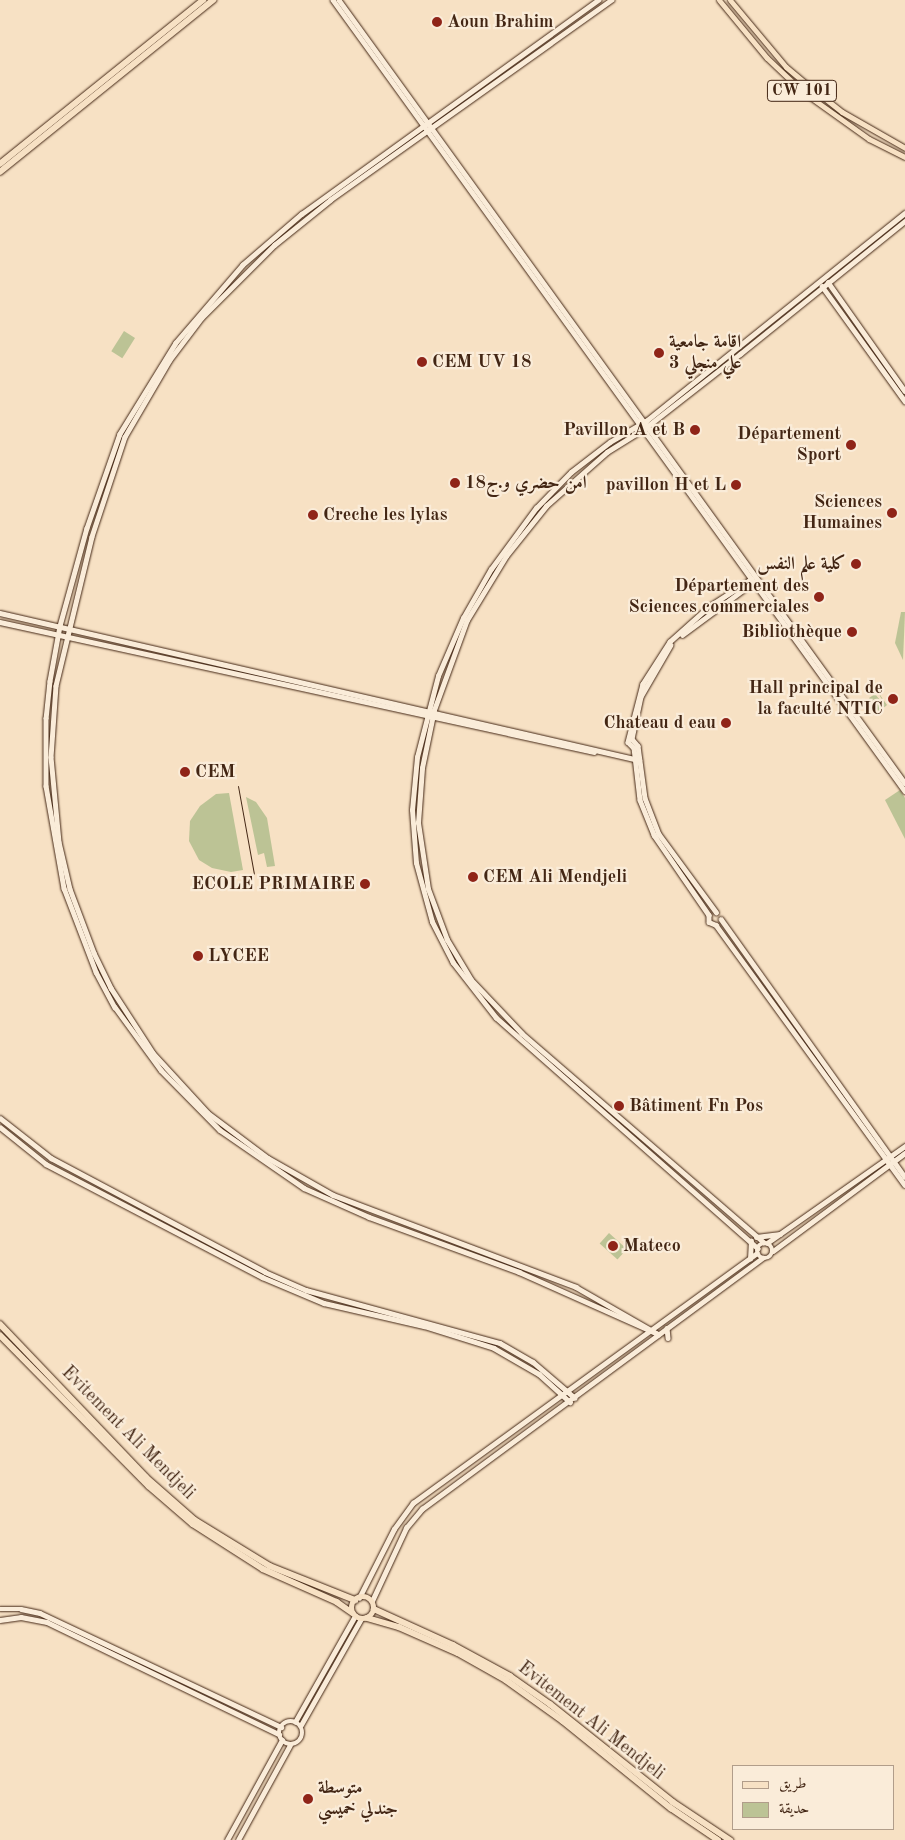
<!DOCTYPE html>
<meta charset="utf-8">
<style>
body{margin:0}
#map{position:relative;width:905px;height:1840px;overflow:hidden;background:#f7e1c4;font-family:"Old Standard TT",Amiri,serif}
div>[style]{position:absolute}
.green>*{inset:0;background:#bcc395;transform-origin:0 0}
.roads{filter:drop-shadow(0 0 1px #432614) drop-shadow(0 0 1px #432614)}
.secondary>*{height:4.5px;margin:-2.25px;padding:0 2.25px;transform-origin:2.25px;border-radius:2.25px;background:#faecd9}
.secondary>.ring{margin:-2.25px;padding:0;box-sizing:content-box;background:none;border:4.5px solid #faecd9;border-radius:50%}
.primary>*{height:5px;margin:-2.5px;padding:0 2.5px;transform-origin:2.5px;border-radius:2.5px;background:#f7e1c4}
.highway>*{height:5.5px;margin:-2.75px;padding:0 2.75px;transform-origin:2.75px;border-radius:2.75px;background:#f7e1c4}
.highway>.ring{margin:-2.75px;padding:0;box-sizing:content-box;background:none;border:5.5px solid #f7e1c4;border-radius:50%}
.tram>*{height:1px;margin:-0.5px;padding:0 0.5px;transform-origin:0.5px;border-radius:0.5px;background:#432614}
.dots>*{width:14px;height:14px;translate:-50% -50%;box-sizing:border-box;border:2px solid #faecd9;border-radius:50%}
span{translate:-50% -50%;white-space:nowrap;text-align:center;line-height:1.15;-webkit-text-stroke:4.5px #faecd9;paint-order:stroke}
.shield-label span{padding:1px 4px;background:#faecd9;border:1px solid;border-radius:4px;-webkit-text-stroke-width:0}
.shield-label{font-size:16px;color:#432614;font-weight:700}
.poi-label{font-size:18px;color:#432614;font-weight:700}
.left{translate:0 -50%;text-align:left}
.right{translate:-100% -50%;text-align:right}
.street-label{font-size:18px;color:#432614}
.legend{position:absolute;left:732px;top:1765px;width:162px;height:65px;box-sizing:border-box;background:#faecd9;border:1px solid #b19d8a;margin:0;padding:6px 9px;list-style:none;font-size:15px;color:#432614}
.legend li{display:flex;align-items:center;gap:10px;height:25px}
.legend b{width:25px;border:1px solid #b19d8a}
</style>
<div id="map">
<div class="green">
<div style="left:124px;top:331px;width:13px;height:24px;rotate:32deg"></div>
<div style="clip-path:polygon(901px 612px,905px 612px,903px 660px,895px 643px)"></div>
<div style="clip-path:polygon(878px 692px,887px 705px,879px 712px,869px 698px,875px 694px,885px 706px)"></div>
<div style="clip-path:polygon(900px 790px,905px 798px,905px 839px,885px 800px)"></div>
<div style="clip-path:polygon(229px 793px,243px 870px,231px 872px,212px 868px,199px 860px,189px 841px,190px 821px,200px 806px,216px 794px)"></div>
<div style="clip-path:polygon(246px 797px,256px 802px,267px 818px,275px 866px,267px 867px,264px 853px,258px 855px)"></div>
<div style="left:609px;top:1233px;width:24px;height:14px;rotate:42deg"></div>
</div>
<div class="roads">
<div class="secondary">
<div style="left:333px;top:0;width:976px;rotate:54.13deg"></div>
<div style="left:339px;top:0;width:966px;rotate:54.14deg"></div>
<div style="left:599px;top:0;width:366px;rotate:144.2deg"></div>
<div style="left:302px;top:214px;width:78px;rotate:139.2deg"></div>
<div style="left:243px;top:265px;width:103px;rotate:130.7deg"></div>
<div style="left:176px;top:343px;width:107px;rotate:121.6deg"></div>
<div style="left:120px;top:434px;width:100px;rotate:109.3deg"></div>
<div style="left:87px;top:528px;width:102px;rotate:105.4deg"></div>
<div style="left:60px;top:626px;width:56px;rotate:100.3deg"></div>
<div style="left:50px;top:681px;width:37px;rotate:96deg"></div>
<div style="left:46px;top:718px;width:68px;rotate:90deg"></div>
<div style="left:46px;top:786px;width:104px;rotate:80deg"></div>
<div style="left:64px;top:888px;width:90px;rotate:69.1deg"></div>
<div style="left:96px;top:972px;width:40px;rotate:62deg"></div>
<div style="left:115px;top:1007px;width:78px;rotate:53.9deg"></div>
<div style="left:161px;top:1070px;width:84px;rotate:45.5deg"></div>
<div style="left:220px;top:1130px;width:102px;rotate:34.6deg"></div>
<div style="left:304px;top:1188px;width:71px;rotate:24deg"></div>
<div style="left:369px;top:1217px;width:160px;rotate:20.1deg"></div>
<div style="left:519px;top:1272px;width:152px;rotate:24deg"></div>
<div style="left:612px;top:0;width:345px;rotate:144.6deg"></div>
<div style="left:331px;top:200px;width:72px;rotate:141.2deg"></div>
<div style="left:275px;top:245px;width:103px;rotate:135deg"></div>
<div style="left:202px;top:318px;width:53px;rotate:127.3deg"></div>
<div style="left:170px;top:360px;width:89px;rotate:120.3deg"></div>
<div style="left:125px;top:437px;width:105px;rotate:108.3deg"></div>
<div style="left:92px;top:537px;width:153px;rotate:103.6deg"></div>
<div style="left:56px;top:686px;width:71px;rotate:94deg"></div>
<div style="left:51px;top:757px;width:85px;rotate:84.6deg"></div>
<div style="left:59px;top:842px;width:48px;rotate:76.8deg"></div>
<div style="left:70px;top:889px;width:68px;rotate:69.4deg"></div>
<div style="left:94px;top:953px;width:39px;rotate:64deg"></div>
<div style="left:111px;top:988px;width:77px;rotate:57.1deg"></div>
<div style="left:153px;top:1053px;width:81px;rotate:47.5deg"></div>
<div style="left:208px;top:1113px;width:75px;rotate:36.9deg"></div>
<div style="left:268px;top:1158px;width:75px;rotate:29.6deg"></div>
<div style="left:333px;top:1195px;width:260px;rotate:20.7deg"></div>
<div style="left:576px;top:1287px;width:95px;rotate:29.8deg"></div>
<div style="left:828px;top:282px;width:133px;rotate:54.8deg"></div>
<div style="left:822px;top:286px;width:142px;rotate:54.2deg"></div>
<div style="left:752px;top:579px;width:51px;rotate:146.9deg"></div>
<div style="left:709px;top:607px;width:52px;rotate:138.1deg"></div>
<div style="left:670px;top:642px;width:50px;rotate:122.7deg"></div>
<div style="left:643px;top:684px;width:60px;rotate:104.5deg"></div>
<div style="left:628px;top:742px;width:8px;rotate:45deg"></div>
<div style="left:634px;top:748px;width:52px;rotate:83.4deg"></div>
<div style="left:640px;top:800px;width:38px;rotate:68deg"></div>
<div style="left:654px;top:835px;width:97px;rotate:55.5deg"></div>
<div style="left:709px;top:915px;width:7px;rotate:90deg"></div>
<div style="left:709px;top:922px;width:8px;rotate:23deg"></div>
<div style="left:716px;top:925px;width:321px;rotate:54deg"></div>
<div style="left:0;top:613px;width:656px;rotate:12.96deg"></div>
<div style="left:0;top:622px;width:608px;rotate:12.34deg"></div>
<div style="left:682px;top:635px;width:89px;rotate:-36.4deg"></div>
<div style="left:671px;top:645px;width:60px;rotate:120deg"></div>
<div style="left:641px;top:697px;width:43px;rotate:102.1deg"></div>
<div style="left:632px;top:739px;width:9px;rotate:49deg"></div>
<div style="left:638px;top:746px;width:52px;rotate:82.3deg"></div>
<div style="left:645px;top:798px;width:39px;rotate:69deg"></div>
<div style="left:659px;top:834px;width:97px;rotate:53.8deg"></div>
<div style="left:721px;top:919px;width:317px;rotate:54.5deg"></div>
<div style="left:0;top:1118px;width:65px;rotate:38.1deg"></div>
<div style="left:51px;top:1158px;width:242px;rotate:28deg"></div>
<div style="left:265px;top:1272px;width:45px;rotate:23.7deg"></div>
<div style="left:306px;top:1290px;width:201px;rotate:15.3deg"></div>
<div style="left:500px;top:1343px;width:38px;rotate:30deg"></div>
<div style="left:533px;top:1362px;width:55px;rotate:40.6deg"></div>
<div style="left:0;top:1127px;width:59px;rotate:38.8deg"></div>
<div style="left:46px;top:1164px;width:244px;rotate:27.6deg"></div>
<div style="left:262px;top:1277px;width:67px;rotate:22.8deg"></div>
<div style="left:324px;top:1303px;width:103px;rotate:13deg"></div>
<div style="left:424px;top:1326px;width:73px;rotate:17.4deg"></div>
<div style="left:494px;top:1348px;width:52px;rotate:30deg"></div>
<div style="left:539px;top:1374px;width:42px;rotate:42.1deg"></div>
<div style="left:756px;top:1237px;width:24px;rotate:-7deg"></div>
<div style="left:764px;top:1243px;width:320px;rotate:-139.2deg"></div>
<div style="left:522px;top:1034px;width:74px;rotate:-133.4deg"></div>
<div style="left:471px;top:980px;width:47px;rotate:-121deg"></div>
<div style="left:447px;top:940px;width:54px;rotate:-110.4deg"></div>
<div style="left:428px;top:889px;width:67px;rotate:-98.6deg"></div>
<div style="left:418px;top:823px;width:55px;rotate:-85.8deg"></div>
<div style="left:422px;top:768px;width:59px;rotate:-78.3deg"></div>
<div style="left:434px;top:710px;width:96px;rotate:-69.9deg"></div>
<div style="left:467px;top:620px;width:75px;rotate:-58.6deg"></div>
<div style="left:506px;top:556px;width:64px;rotate:-51.3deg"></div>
<div style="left:546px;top:506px;width:81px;rotate:-41.5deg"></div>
<div style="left:607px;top:452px;width:44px;rotate:-31.9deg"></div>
<div style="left:644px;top:429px;width:122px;rotate:-38deg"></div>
<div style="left:740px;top:354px;width:212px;rotate:-38.9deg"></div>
<div style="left:767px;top:1243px;width:169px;rotate:-35.1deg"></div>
<div class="ring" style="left:757px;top:1243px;width:11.5px;height:11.5px"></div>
<div style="left:758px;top:1249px;width:349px;rotate:-138.6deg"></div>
<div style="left:496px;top:1018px;width:70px;rotate:-128deg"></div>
<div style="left:453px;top:963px;width:46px;rotate:-117.1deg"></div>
<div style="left:432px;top:922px;width:61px;rotate:-105.2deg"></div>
<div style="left:416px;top:863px;width:53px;rotate:-94.3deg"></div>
<div style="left:412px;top:810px;width:53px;rotate:-84.6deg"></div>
<div style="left:417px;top:757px;width:84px;rotate:-75.5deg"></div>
<div style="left:438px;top:676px;width:63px;rotate:-66.7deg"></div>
<div style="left:463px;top:618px;width:56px;rotate:-60.3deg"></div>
<div style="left:491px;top:569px;width:76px;rotate:-53.6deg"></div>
<div style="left:536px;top:508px;width:50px;rotate:-45.8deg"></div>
<div style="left:571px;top:472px;width:49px;rotate:-37.6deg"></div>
<div style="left:610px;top:442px;width:42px;rotate:-30.3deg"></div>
<div style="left:646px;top:421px;width:332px;rotate:-38.8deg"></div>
<div style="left:773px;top:1251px;width:164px;rotate:-36.6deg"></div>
<div style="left:750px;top:1259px;width:18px;rotate:-87deg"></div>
<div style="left:667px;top:1328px;width:10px;rotate:84deg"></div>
<div style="left:359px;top:1598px;width:77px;rotate:-63.1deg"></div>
<div style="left:394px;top:1529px;width:32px;rotate:-54deg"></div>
<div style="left:413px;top:1503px;width:425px;rotate:-36deg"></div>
<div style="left:372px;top:1601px;width:81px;rotate:-65deg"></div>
<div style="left:406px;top:1528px;width:25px;rotate:-50deg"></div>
<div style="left:422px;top:1509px;width:423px;rotate:-36.4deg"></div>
<div style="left:0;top:1609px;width:21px"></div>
<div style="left:21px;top:1609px;width:19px;rotate:12deg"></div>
<div style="left:40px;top:1613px;width:267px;rotate:25.3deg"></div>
<div style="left:0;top:1620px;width:21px;rotate:-8deg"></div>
<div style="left:21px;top:1617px;width:26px;rotate:11deg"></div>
<div style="left:47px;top:1622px;width:258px;rotate:25.8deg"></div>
<div class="ring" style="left:279px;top:1721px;width:19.5px;height:19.5px"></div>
<div style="left:295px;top:1722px;width:122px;rotate:-60.5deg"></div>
<div style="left:301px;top:1725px;width:122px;rotate:-60.5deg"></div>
<div style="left:227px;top:1840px;width:114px;rotate:-61.2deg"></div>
<div style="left:238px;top:1840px;width:108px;rotate:-61.3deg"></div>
</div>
<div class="primary">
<div style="left:719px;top:0;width:75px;rotate:50.4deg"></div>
<div style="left:767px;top:58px;width:50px;rotate:43.4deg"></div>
<div style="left:803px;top:92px;width:81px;rotate:35.5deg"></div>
<div style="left:869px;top:139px;width:40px;rotate:26.6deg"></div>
<div style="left:730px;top:0;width:87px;rotate:50.1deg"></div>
<div style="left:786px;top:67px;width:23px;rotate:40deg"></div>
<div style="left:804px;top:82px;width:48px;rotate:38.3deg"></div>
<div style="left:842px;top:112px;width:73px;rotate:29.7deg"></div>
</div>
<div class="highway">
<div style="left:0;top:164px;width:261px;rotate:-38.9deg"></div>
<div style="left:0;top:172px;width:274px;rotate:-38.9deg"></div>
<div style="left:0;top:1324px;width:211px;rotate:46.3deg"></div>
<div style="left:146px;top:1477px;width:65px;rotate:41.3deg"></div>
<div style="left:195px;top:1520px;width:88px;rotate:31.5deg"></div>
<div style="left:270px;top:1566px;width:92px;rotate:21.8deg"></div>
<div style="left:0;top:1335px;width:212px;rotate:45.4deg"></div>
<div style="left:149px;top:1486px;width:58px;rotate:40.8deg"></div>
<div style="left:193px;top:1524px;width:83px;rotate:32.7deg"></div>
<div style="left:263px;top:1569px;width:81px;rotate:24deg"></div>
<div style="left:337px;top:1602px;width:19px;rotate:35deg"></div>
<div class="ring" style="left:352px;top:1597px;width:16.5px;height:16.5px"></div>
<div style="left:374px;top:1609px;width:87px;rotate:24.5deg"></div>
<div style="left:453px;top:1645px;width:65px;rotate:28.5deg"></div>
<div style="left:510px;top:1676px;width:49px;rotate:35deg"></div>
<div style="left:550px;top:1704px;width:157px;rotate:38.5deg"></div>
<div style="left:673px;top:1802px;width:69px;rotate:33.7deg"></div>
<div style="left:367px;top:1618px;width:33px;rotate:16deg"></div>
<div style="left:399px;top:1627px;width:64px;rotate:23.8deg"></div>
<div style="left:458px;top:1653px;width:55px;rotate:29.4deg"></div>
<div style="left:506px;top:1680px;width:70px;rotate:35.7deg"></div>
<div style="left:563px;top:1721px;width:139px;rotate:38.9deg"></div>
<div style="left:671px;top:1808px;width:57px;rotate:34.2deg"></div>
</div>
</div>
<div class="tram">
<div style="left:238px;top:786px;width:89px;rotate:79.7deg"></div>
</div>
<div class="dots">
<div style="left:437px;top:22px;background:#8f2418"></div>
<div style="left:659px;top:353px;background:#8f2418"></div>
<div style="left:422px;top:362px;background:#8f2418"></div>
<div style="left:695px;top:430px;background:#8f2418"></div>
<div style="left:851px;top:445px;background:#8f2418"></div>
<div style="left:455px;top:483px;background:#8f2418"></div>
<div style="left:736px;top:485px;background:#8f2418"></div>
<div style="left:892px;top:513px;background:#8f2418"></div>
<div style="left:313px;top:515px;background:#8f2418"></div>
<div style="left:856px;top:564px;background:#8f2418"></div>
<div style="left:819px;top:597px;background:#8f2418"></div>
<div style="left:852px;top:632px;background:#8f2418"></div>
<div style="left:893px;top:699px;background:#8f2418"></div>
<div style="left:726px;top:723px;background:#8f2418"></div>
<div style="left:185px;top:772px;background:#8f2418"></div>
<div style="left:473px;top:877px;background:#8f2418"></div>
<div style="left:365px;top:884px;background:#8f2418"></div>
<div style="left:198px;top:956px;background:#8f2418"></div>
<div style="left:619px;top:1106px;background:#8f2418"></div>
<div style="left:613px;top:1246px;background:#8f2418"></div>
<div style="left:308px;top:1799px;background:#8f2418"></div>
</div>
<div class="shield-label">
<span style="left:802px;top:91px">CW 101</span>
</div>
<div class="poi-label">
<span class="left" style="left:447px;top:22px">Aoun Brahim</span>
<span class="left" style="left:669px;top:353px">اقامة جامعية<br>علي منجلي 3</span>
<span class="left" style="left:432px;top:362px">CEM UV 18</span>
<span class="right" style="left:685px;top:430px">Pavillon A et B</span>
<span class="right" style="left:841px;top:445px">Département<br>Sport</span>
<span class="left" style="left:465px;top:483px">امن حضري و.ج18</span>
<span class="right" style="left:726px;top:485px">pavillon H et L</span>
<span class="right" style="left:882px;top:513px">Sciences<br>Humaines</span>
<span class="left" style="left:323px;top:515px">Creche les lylas</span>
<span class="right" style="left:846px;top:564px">كلية علم النفس</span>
<span class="right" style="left:809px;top:597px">Département des<br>Sciences commerciales</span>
<span class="right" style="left:842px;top:632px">Bibliothèque</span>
<span class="right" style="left:883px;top:699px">Hall principal de<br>la faculté NTIC</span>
<span class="right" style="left:716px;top:723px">Chateau d eau</span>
<span class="left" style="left:195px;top:772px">CEM</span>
<span class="left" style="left:483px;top:877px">CEM Ali Mendjeli</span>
<span class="right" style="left:355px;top:884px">ECOLE PRIMAIRE</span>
<span class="left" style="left:208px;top:956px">LYCEE</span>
<span class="left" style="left:629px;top:1106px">Bâtiment Fn Pos</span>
<span class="left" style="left:623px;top:1246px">Mateco</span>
<span class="left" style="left:318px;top:1799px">متوسطة<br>جندلي خميسي</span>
</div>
<div class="street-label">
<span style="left:128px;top:1433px;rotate:45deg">Evitement Ali Mendjeli</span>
<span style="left:591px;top:1721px;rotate:38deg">Evitement Ali Mendjeli</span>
</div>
<ul class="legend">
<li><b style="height:6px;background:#f7e1c4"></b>طريق</li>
<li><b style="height:14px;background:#bcc395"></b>حديقة</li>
</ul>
</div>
